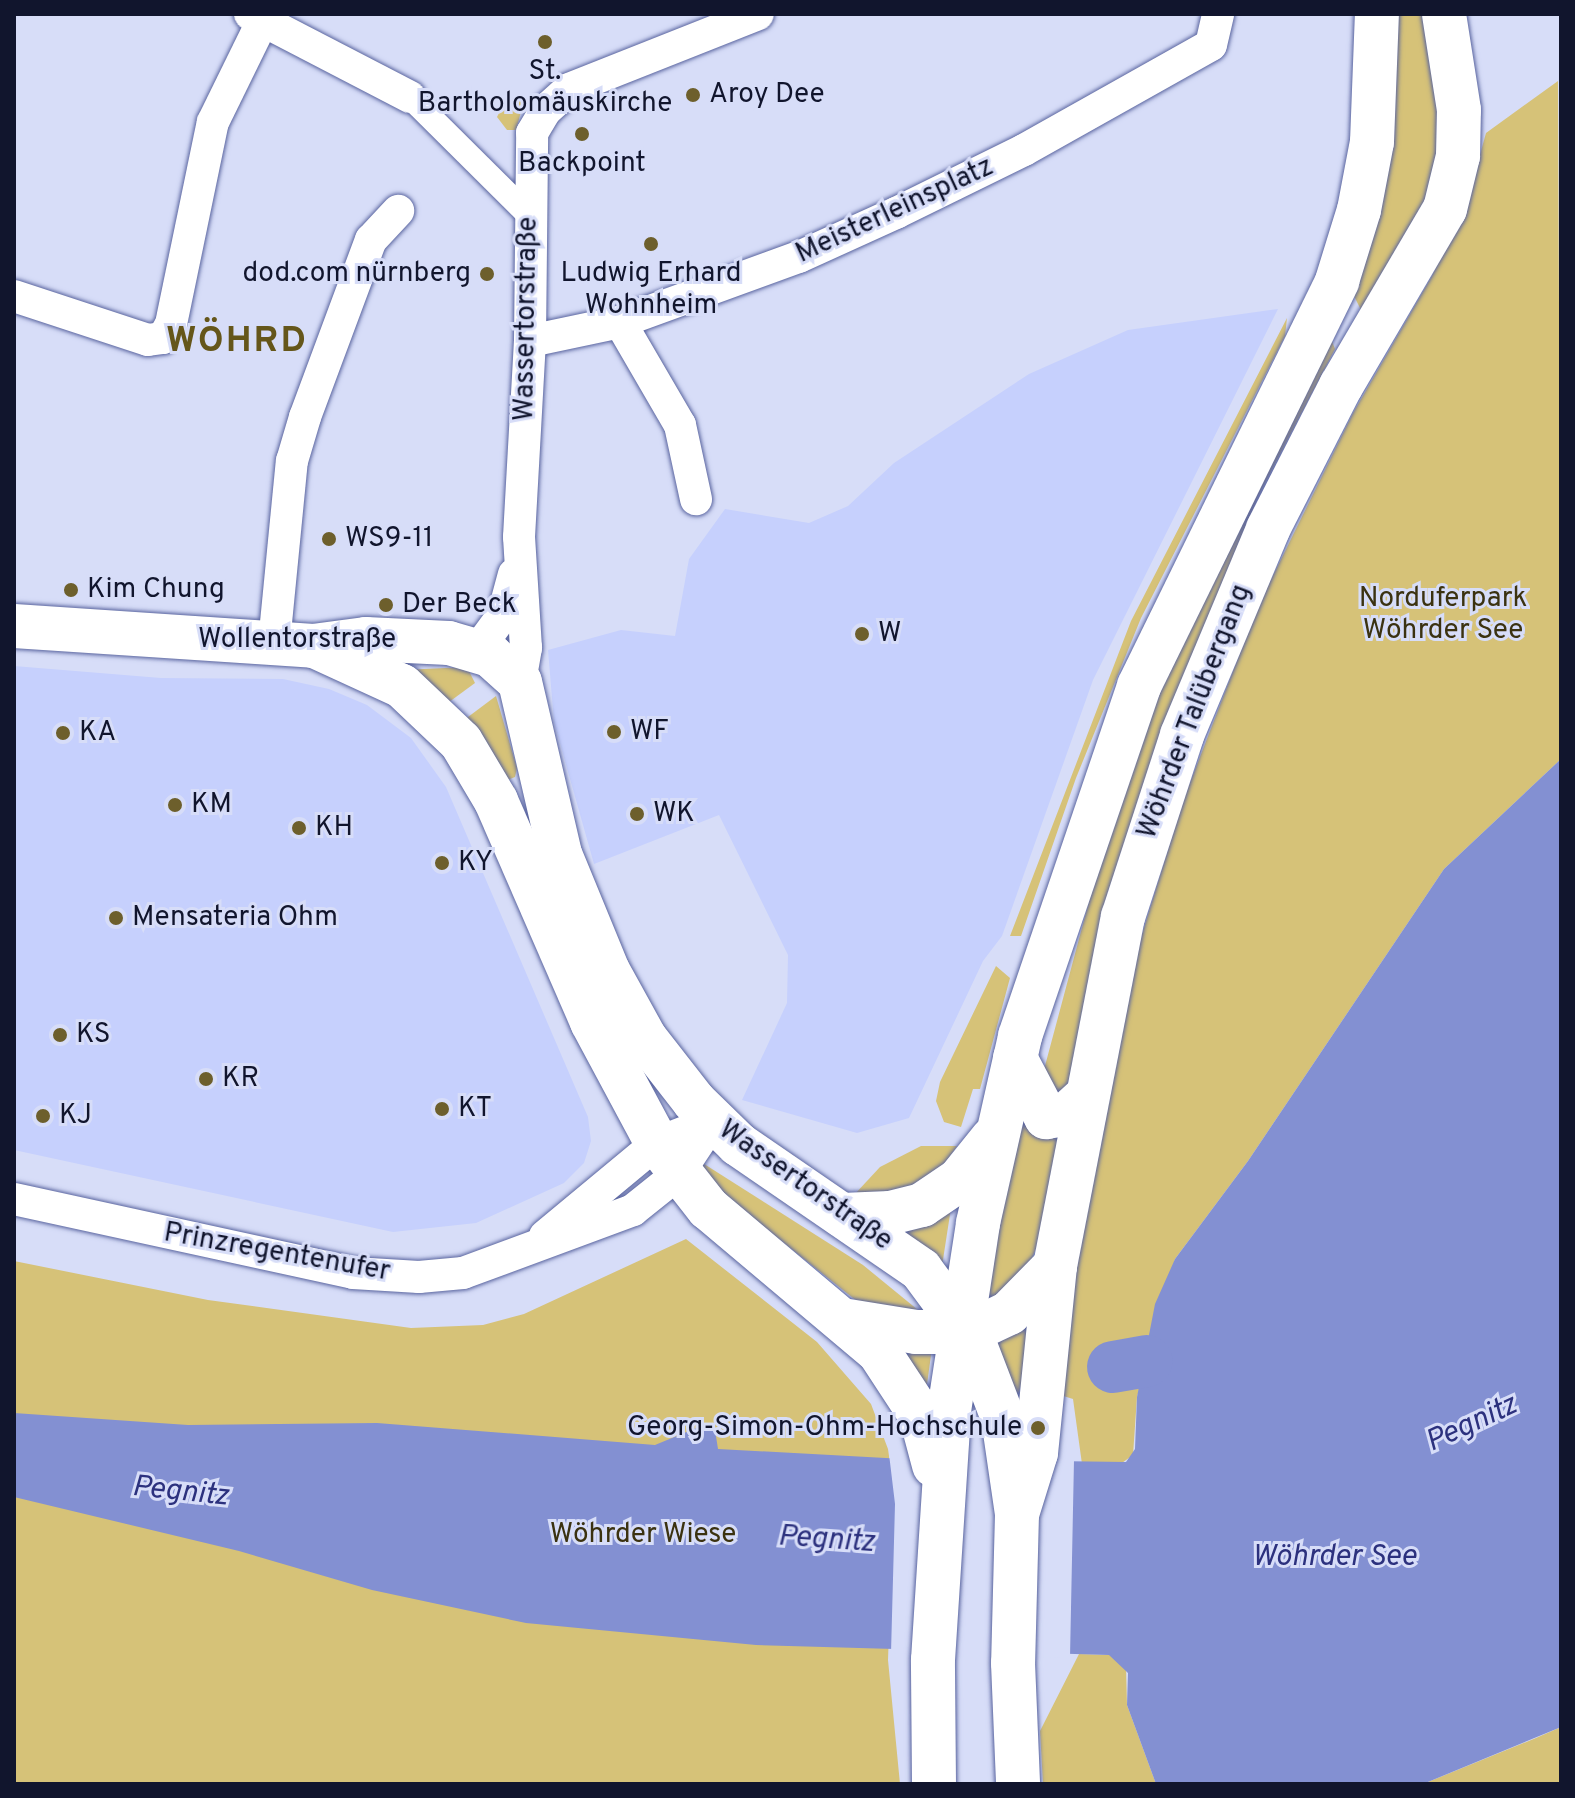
<!DOCTYPE html>
<meta charset="utf-8">
<style>
body{margin:0}
#map{position:relative;width:1575px;height:1798px;overflow:hidden;background:#d7ddf8;font-family:Overpass,sans-serif}
div>[style]{position:absolute}
.built>*{inset:0;background:#c6d0fd}
.green>*{inset:0;background:#d6c278}
.water>*{inset:0;background:#8390d2}
.pier>*{inset:0;background:#d7ddf8}
.river>*{height:52px;margin:-26px;padding:0 26px;transform-origin:26px;border-radius:26px;background:#8390d2}
.roads{filter:drop-shadow(0 0 2px #59649f) drop-shadow(0 0 2px #59649f)}
.pedestrian>*{height:24px;margin:-12px;padding:0 12px;transform-origin:12px;border-radius:12px;background:#fff}
.minor>*{height:32px;margin:-16px;padding:0 16px;transform-origin:16px;border-radius:16px;background:#fff}
.secondary>*{height:44px;margin:-22px;padding:0 22px;transform-origin:22px;border-radius:22px;background:#fff}
.dots>*{width:22px;height:22px;translate:-50% -50%;box-sizing:border-box;border:4px solid #d7ddf8;border-radius:50%}
span{translate:-50% -50%;white-space:nowrap;text-align:center;line-height:1.15;-webkit-text-stroke:6px #d7ddf8;paint-order:stroke}
.poi-label{font-size:28px;color:#11152d}
.left{translate:0 -50%;text-align:left}
.right{translate:-100% -50%;text-align:right}
.street-label{font-size:28px;color:#11152d}
.park-label{font-size:28px;color:#3b3210}
.water-label{font-size:30px;color:#2c317e;font-style:italic}
.district-label{font-size:36px;color:#65561a;font-weight:700;letter-spacing:2px}
.frame{position:absolute;inset:0;border:16px solid #11152d;pointer-events:none}
</style>
<div id="map">
<div class="built">
<div style="clip-path:polygon(1278px 309px,1093px 680px,1002px 936px,983px 961px,909px 1118px,857px 1133px,742px 1100px,787px 1003px,788px 955px,719px 815px,594px 864px,554px 722px,548px 650px,621px 630px,675px 636px,689px 559px,725px 509px,809px 523px,848px 506px,894px 463px,1029px 374px,1128px 330px)"></div>
<div style="clip-path:polygon(14px 666px,161px 678px,283px 679px,329px 689px,367px 705px,411px 738px,446px 787px,588px 1117px,591px 1141px,584px 1163px,564px 1183px,476px 1223px,393px 1232px,14px 1150px)"></div>
</div>
<div class="green">
<div style="clip-path:polygon(1387px 14px,1427px 14px,1440px 77px,1440px 178px,1364px 316px,1351px 290px)"></div>
<div style="clip-path:polygon(1558px 81px,1561px 759px,1444px 869px,1248px 1161px,1175px 1259px,1137px 1397px,1133px 1455px,1119px 1465px,1082px 1464px,1073px 1399px,1057px 1394px,1060px 1341px,1136px 954px,1183px 801px,1259px 604px,1353px 413px,1432px 276px,1466px 205px,1486px 133px)"></div>
<div style="clip-path:polygon(507px 97px,525px 97px,516px 130px,507px 130px,497px 117px)"></div>
<div style="clip-path:polygon(1287px 318px,1285px 336px,1141px 618px,1076px 778px,1021px 936px,1010px 936px,1131px 621px)"></div>
<div style="clip-path:polygon(1330px 336px,1335px 349px,1258px 496px,1234px 555px,1065px 1097px,1038px 1092px,1136px 726px)"></div>
<div style="clip-path:polygon(467px 667px,475px 683px,445px 705px,402px 670px)"></div>
<div style="clip-path:polygon(496px 696px,517px 768px,515px 777px,502px 782px,460px 723px)"></div>
<div style="clip-path:polygon(996px 966px,1010px 978px,980px 1089px,973px 1089px,961px 1127px,944px 1122px,936px 1101px,940px 1082px)"></div>
<div style="clip-path:polygon(1019px 1116px,1059px 1134px,1039px 1241px,1028px 1268px,985px 1307px)"></div>
<div style="clip-path:polygon(921px 1146px,957px 1146px,938px 1174px,908px 1194px,854px 1195px,880px 1167px)"></div>
<div style="clip-path:polygon(701px 1162px,863px 1265px,918px 1310px,858px 1302px,735px 1204px,701px 1171px)"></div>
<div style="clip-path:polygon(951px 1208px,942px 1266px,893px 1227px)"></div>
<div style="clip-path:polygon(686px 1239px,817px 1342px,871px 1404px,888px 1449px,894px 1491px,888px 1660px,900px 1784px,14px 1784px,14px 1261px,208px 1300px,411px 1328px,483px 1325px,524px 1314px)"></div>
<div style="clip-path:polygon(1030px 1322px,1023px 1382px,1017px 1396px,992px 1343px)"></div>
<div style="clip-path:polygon(897px 1342px,932px 1348px,924px 1406px)"></div>
<div style="clip-path:polygon(1079px 1654px,1110px 1655px,1126px 1667px,1127px 1705px,1156px 1784px,1043px 1784px,1040px 1731px)"></div>
<div style="clip-path:polygon(1561px 1727px,1561px 1784px,1423px 1784px,1536px 1738px)"></div>
</div>
<div class="water">
<div style="clip-path:polygon(1561px 759px,1561px 1727px,1423px 1784px,1156px 1784px,1127px 1705px,1128px 1673px,1109px 1655px,756px 1645px,526px 1623px,372px 1590px,239px 1551px,14px 1497px,14px 1413px,188px 1425px,377px 1423px,655px 1445px,701px 1426px,715px 1430px,718px 1449px,904px 1459px,1126px 1462px,1135px 1449px,1137px 1397px,1155px 1304px,1175px 1259px,1248px 1161px,1444px 869px)"></div>
</div>
<div class="pier">
<div style="clip-path:polygon(889px 1454px,1074px 1460px,1070px 1658px,891px 1653px,895px 1504px)"></div>
</div>
<div class="river">
<div style="left:1113px;top:1367px;width:34px;rotate:-10deg"></div>
</div>
<div class="roads">
<div class="pedestrian">
<div style="left:410px;top:97px;width:169px;rotate:44.8deg"></div>
</div>
<div class="minor">
<div style="left:250px;top:14px;width:180px;rotate:27.4deg"></div>
<div style="left:14px;top:296px;width:141px;rotate:18.2deg"></div>
<div style="left:148px;top:340px;width:15px;rotate:-8deg"></div>
<div style="left:163px;top:338px;width:16px;rotate:-60deg"></div>
<div style="left:171px;top:324px;width:206px;rotate:-78.3deg"></div>
<div style="left:213px;top:122px;width:111px;rotate:-63.9deg"></div>
<div style="left:620px;top:322px;width:119px;rotate:59.8deg"></div>
<div style="left:680px;top:425px;width:76px;rotate:77.8deg"></div>
<div style="left:530px;top:341px;width:92px;rotate:-11.9deg"></div>
<div style="left:620px;top:322px;width:190px;rotate:-20deg"></div>
<div style="left:799px;top:257px;width:107px;rotate:-24.4deg"></div>
<div style="left:896px;top:213px;width:143px;rotate:-26.2deg"></div>
<div style="left:1024px;top:150px;width:214px;rotate:-29.3deg"></div>
<div style="left:1211px;top:45px;width:32px;rotate:-77deg"></div>
<div style="left:274px;top:643px;width:183px;rotate:-84.4deg"></div>
<div style="left:292px;top:461px;width:46px;rotate:-73.5deg"></div>
<div style="left:305px;top:417px;width:189px;rotate:-69.6deg"></div>
<div style="left:371px;top:240px;width:40px;rotate:-47deg"></div>
<div style="left:478px;top:649px;width:42px;rotate:-53.7deg"></div>
<div style="left:503px;top:615px;width:42px;rotate:-75deg"></div>
<div style="left:520px;top:682px;width:35px;rotate:-80deg"></div>
<div style="left:526px;top:648px;width:111px;rotate:-93.6deg"></div>
<div style="left:519px;top:537px;width:196px;rotate:-86.8deg"></div>
<div style="left:530px;top:341px;width:208px;rotate:-89.4deg"></div>
<div style="left:532px;top:133px;width:27px;rotate:-59deg"></div>
<div style="left:546px;top:110px;width:31px;rotate:-42deg"></div>
<div style="left:569px;top:89px;width:203px;rotate:-21.6deg"></div>
<div style="left:14px;top:1199px;width:347px;rotate:12.3deg"></div>
<div style="left:353px;top:1273px;width:66px;rotate:3.5deg"></div>
<div style="left:419px;top:1277px;width:44px;rotate:-5.2deg"></div>
<div style="left:463px;top:1273px;width:181px;rotate:-20.3deg"></div>
<div style="left:633px;top:1210px;width:58px;rotate:-38.7deg"></div>
<div style="left:678px;top:1174px;width:64px;rotate:-56.6deg"></div>
<div style="left:545px;top:1236px;width:146px;rotate:-39.7deg"></div>
<div style="left:657px;top:1143px;width:60px;rotate:-21.4deg"></div>
</div>
<div class="secondary">
<div style="left:14px;top:626px;width:300px;rotate:3.8deg"></div>
<div style="left:313px;top:646px;width:53px;rotate:-7.5deg"></div>
<div style="left:366px;top:639px;width:83px;rotate:2.8deg"></div>
<div style="left:449px;top:643px;width:43px;rotate:16.3deg"></div>
<div style="left:490px;top:655px;width:40px;rotate:42deg"></div>
<div style="left:520px;top:682px;width:177px;rotate:76.9deg"></div>
<div style="left:560px;top:854px;width:126px;rotate:67.7deg"></div>
<div style="left:608px;top:971px;width:77px;rotate:61.1deg"></div>
<div style="left:645px;top:1038px;width:80px;rotate:52.1deg"></div>
<div style="left:694px;top:1101px;width:62px;rotate:44.3deg"></div>
<div style="left:738px;top:1144px;width:222px;rotate:34.5deg"></div>
<div style="left:921px;top:1270px;width:87px;rotate:53.4deg"></div>
<div style="left:973px;top:1340px;width:84px;rotate:69deg"></div>
<div style="left:1003px;top:1418px;width:97px;rotate:81.7deg"></div>
<div style="left:1017px;top:1514px;width:149px;rotate:91.5deg"></div>
<div style="left:1013px;top:1663px;width:121px;rotate:87.6deg"></div>
<div style="left:319px;top:648px;width:91px;rotate:24.6deg"></div>
<div style="left:402px;top:686px;width:81px;rotate:43.5deg"></div>
<div style="left:461px;top:742px;width:69px;rotate:59.3deg"></div>
<div style="left:496px;top:801px;width:241px;rotate:66.5deg"></div>
<div style="left:592px;top:1022px;width:137px;rotate:61.8deg"></div>
<div style="left:657px;top:1143px;width:83px;rotate:51.9deg"></div>
<div style="left:708px;top:1208px;width:224px;rotate:40.1deg"></div>
<div style="left:879px;top:1352px;width:77px;rotate:56.7deg"></div>
<div style="left:921px;top:1416px;width:51px;rotate:75.1deg"></div>
<div style="left:1015px;top:1058px;width:67px;rotate:62.3deg"></div>
<div style="left:1046px;top:1117px;width:21px;rotate:-8deg"></div>
<div style="left:1067px;top:1114px;width:24px;rotate:-42deg"></div>
<div style="left:842px;top:1215px;width:48px;rotate:-2.4deg"></div>
<div style="left:890px;top:1213px;width:33px;rotate:-14deg"></div>
<div style="left:922px;top:1205px;width:45px;rotate:-34deg"></div>
<div style="left:959px;top:1180px;width:53px;rotate:-51.2deg"></div>
<div style="left:848px;top:1321px;width:69px;rotate:9.2deg"></div>
<div style="left:916px;top:1332px;width:53px"></div>
<div style="left:969px;top:1332px;width:44px;rotate:-25.4deg"></div>
<div style="left:1009px;top:1313px;width:66px;rotate:-45.6deg"></div>
<div style="left:1018px;top:1511px;width:61px;rotate:-72.8deg"></div>
<div style="left:1036px;top:1453px;width:188px;rotate:-84.2deg"></div>
<div style="left:1055px;top:1266px;width:356px;rotate:-79deg"></div>
<div style="left:1123px;top:917px;width:191px;rotate:-72deg"></div>
<div style="left:1182px;top:735px;width:223px;rotate:-67.3deg"></div>
<div style="left:1268px;top:529px;width:161px;rotate:-63deg"></div>
<div style="left:1341px;top:386px;width:205px;rotate:-59.6deg"></div>
<div style="left:1445px;top:209px;width:55px;rotate:-76.2deg"></div>
<div style="left:1458px;top:156px;width:46px;rotate:-88.8deg"></div>
<div style="left:1459px;top:110px;width:97px;rotate:-98.9deg"></div>
<div style="left:934px;top:1784px;width:124px;rotate:-90.5deg"></div>
<div style="left:933px;top:1660px;width:250px;rotate:-86.3deg"></div>
<div style="left:949px;top:1411px;width:190px;rotate:-81.2deg"></div>
<div style="left:978px;top:1223px;width:192px;rotate:-77.3deg"></div>
<div style="left:1020px;top:1036px;width:370px;rotate:-71.2deg"></div>
<div style="left:1139px;top:686px;width:451px;rotate:-63.9deg"></div>
<div style="left:1337px;top:281px;width:74px;rotate:-72.8deg"></div>
<div style="left:1359px;top:210px;width:69px;rotate:-79.2deg"></div>
<div style="left:1372px;top:142px;width:128px;rotate:-87.8deg"></div>
</div>
</div>
<div class="dots">
<div style="left:545px;top:42px;background:#6d5f2c"></div>
<div style="left:693px;top:95px;background:#6d5f2c"></div>
<div style="left:582px;top:134px;background:#6d5f2c"></div>
<div style="left:651px;top:244px;background:#6d5f2c"></div>
<div style="left:487px;top:274px;background:#6d5f2c"></div>
<div style="left:329px;top:539px;background:#6d5f2c"></div>
<div style="left:71px;top:590px;background:#6d5f2c"></div>
<div style="left:386px;top:605px;background:#6d5f2c"></div>
<div style="left:862px;top:634px;background:#6d5f2c"></div>
<div style="left:614px;top:732px;background:#6d5f2c"></div>
<div style="left:63px;top:733px;background:#6d5f2c"></div>
<div style="left:175px;top:805px;background:#6d5f2c"></div>
<div style="left:637px;top:814px;background:#6d5f2c"></div>
<div style="left:299px;top:828px;background:#6d5f2c"></div>
<div style="left:442px;top:863px;background:#6d5f2c"></div>
<div style="left:116px;top:918px;background:#6d5f2c"></div>
<div style="left:60px;top:1035px;background:#6d5f2c"></div>
<div style="left:206px;top:1079px;background:#6d5f2c"></div>
<div style="left:442px;top:1109px;background:#6d5f2c"></div>
<div style="left:43px;top:1116px;background:#6d5f2c"></div>
<div style="left:1038px;top:1428px;background:#6d5f2c"></div>
</div>
<div class="poi-label">
<span style="left:545px;top:88px">St.<br>Bartholomäuskirche</span>
<span class="left" style="left:709px;top:95px">Aroy Dee</span>
<span style="left:582px;top:164px">Backpoint</span>
<span class="right" style="left:471px;top:274px">dod.com nürnberg</span>
<span style="left:651px;top:290px">Ludwig Erhard<br>Wohnheim</span>
<span class="left" style="left:345px;top:539px">WS9-11</span>
<span class="left" style="left:87px;top:590px">Kim Chung</span>
<span class="left" style="left:402px;top:605px">Der Beck</span>
<span class="left" style="left:878px;top:634px">W</span>
<span class="left" style="left:630px;top:732px">WF</span>
<span class="left" style="left:79px;top:733px">KA</span>
<span class="left" style="left:191px;top:805px">KM</span>
<span class="left" style="left:653px;top:814px">WK</span>
<span class="left" style="left:315px;top:828px">KH</span>
<span class="left" style="left:458px;top:863px">KY</span>
<span class="left" style="left:132px;top:918px">Mensateria Ohm</span>
<span class="left" style="left:76px;top:1035px">KS</span>
<span class="left" style="left:222px;top:1079px">KR</span>
<span class="left" style="left:458px;top:1109px">KT</span>
<span class="left" style="left:59px;top:1116px">KJ</span>
<span class="right" style="left:1022px;top:1428px">Georg-Simon-Ohm-Hochschule</span>
</div>
<div class="street-label">
<span style="left:895px;top:211px;rotate:-25deg">Meisterleinsplatz</span>
<span style="left:527px;top:319px;rotate:-89deg">Wassertorstraße</span>
<span style="left:297px;top:640px">Wollentorstraße</span>
<span style="left:1195px;top:712px;rotate:-69deg">Wöhrder Talübergang</span>
<span style="left:805px;top:1186px;rotate:35deg">Wassertorstraße</span>
<span style="left:277px;top:1253px;rotate:10deg">Prinzregentenufer</span>
</div>
<div class="park-label">
<span style="left:1443px;top:615px">Norduferpark<br>Wöhrder See</span>
<span style="left:643px;top:1535px">Wöhrder Wiese</span>
</div>
<div class="water-label">
<span style="left:1472px;top:1425px;rotate:-25deg">Pegnitz</span>
<span style="left:180px;top:1493px;rotate:6deg">Pegnitz</span>
<span style="left:826px;top:1541px;rotate:4deg">Pegnitz</span>
<span style="left:1334px;top:1558px">Wöhrder See</span>
</div>
<div class="district-label">
<span style="left:237px;top:343px">WÖHRD</span>
</div>
<div class="frame"></div>
</div>
